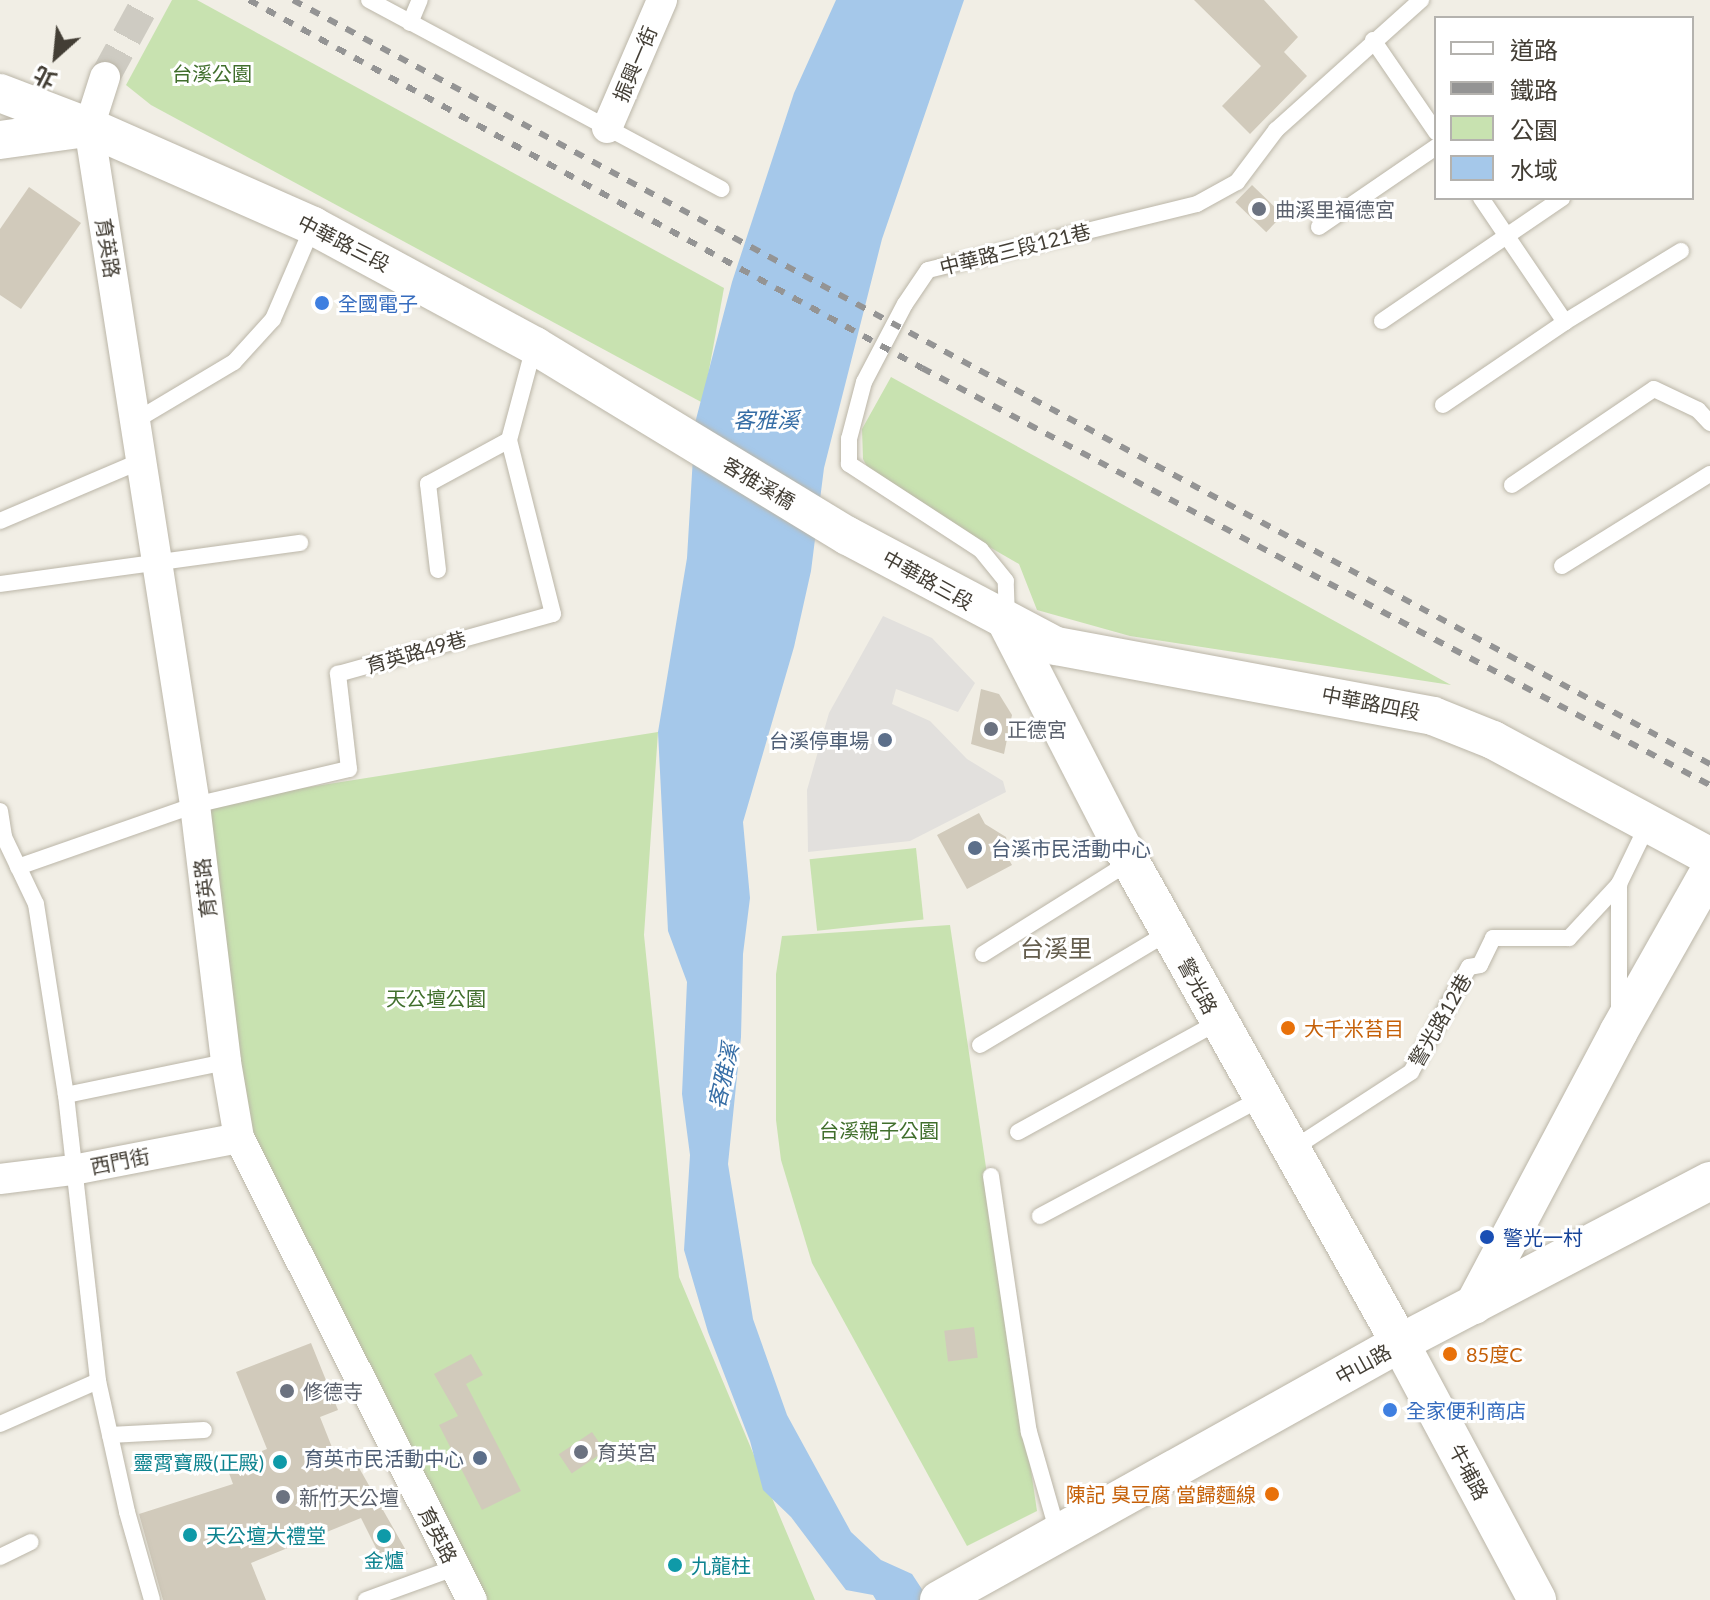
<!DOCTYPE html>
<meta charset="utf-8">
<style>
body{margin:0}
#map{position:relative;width:1710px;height:1600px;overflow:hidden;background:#f1eee5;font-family:Lato,"Noto Sans TC",sans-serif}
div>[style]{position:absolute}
.green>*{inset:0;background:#c8e2b0;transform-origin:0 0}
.parking>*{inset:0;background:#e2e0dd}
.water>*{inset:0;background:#a5c8ea}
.building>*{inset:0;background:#d1cabb;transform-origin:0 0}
.minor-tunnel>*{height:30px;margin-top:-15px;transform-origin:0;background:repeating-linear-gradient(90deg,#cecbc2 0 30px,transparent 0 45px)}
.roads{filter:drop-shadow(0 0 2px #bbb6a8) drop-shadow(0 0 2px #bbb6a8)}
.service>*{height:16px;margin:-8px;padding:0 8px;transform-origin:8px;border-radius:8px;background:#fff}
.minor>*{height:30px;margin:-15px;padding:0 15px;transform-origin:15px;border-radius:15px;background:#fff}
.tertiary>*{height:38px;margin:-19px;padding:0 19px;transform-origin:19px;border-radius:19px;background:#fff}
.rail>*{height:6px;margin-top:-3px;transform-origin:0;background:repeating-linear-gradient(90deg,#949494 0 10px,transparent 0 20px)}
.dots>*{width:22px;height:22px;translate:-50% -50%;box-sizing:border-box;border:4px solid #fff;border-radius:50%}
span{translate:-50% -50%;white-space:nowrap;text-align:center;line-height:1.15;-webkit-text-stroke:6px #fff;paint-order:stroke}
.street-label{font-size:20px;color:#433e35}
.park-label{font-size:20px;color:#416f2d}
.worship-label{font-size:20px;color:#5b616d}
.left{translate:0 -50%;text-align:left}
.shop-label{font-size:20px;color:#366cbe}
.service-label{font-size:20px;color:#4e5e75}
.right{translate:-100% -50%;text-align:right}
.food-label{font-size:20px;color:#c56008}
.transit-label{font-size:20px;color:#164399}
.culture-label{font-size:20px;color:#0d838f}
.water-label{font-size:22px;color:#376ea6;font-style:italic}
.quarter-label{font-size:24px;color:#645d4d}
.legend{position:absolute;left:1434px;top:16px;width:260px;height:184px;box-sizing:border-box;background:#fff;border:2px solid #b4b2ae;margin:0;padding:10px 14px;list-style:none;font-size:24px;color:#433e35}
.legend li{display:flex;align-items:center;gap:16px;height:40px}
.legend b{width:40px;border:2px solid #b4b2ae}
.north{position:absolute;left:16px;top:16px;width:80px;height:80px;-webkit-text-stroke:6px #fff;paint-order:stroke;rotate:207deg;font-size:22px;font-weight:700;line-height:32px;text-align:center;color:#433e35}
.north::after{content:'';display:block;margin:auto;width:28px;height:36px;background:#433e35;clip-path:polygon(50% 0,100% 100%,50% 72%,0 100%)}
</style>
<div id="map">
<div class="green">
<div style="clip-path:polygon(172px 0,197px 0,724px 288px,703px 403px,151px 105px,126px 85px)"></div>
<div style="clip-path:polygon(891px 377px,1451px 685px,1130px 636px,1037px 610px,1019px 564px,875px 481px,863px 459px,862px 429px)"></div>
<div style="clip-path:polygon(658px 732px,644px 935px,679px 1277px,815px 1600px,478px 1600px,239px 1138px,195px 805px)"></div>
<div style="left:916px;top:848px;width:72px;height:107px;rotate:84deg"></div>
<div style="clip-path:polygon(950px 925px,1037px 1511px,967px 1546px,812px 1263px,781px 1160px,776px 1120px,776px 974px,782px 936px)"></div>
</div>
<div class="parking">
<div style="clip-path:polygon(883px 616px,932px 638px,975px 683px,958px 712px,896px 689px,892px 704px,930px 721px,967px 759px,1003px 781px,1006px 792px,910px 841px,808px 852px,807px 790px,829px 713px)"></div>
</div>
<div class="water">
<div style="clip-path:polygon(836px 0,964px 0,882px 239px,824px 468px,811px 571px,794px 647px,743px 822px,750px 898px,743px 954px,741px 1037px,728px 1164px,753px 1319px,787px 1415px,851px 1532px,881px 1560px,912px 1574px,929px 1600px,876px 1600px,873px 1595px,846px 1590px,791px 1517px,763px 1490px,750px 1441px,708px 1332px,684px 1250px,690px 1155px,682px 1094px,687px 982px,668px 931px,658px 732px,687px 558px,695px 423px,732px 282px,794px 93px)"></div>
</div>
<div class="building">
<div style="clip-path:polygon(1194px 0,1264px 0,1298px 37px,1284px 52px,1307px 76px,1250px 134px,1222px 106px,1261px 66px)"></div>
<div style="left:1252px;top:185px;width:43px;height:24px;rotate:44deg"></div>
<div style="clip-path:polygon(29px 187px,81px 223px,21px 309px,0 295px,0 229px)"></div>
<div style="clip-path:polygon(981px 689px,999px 694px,1012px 715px,1004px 754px,971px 744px)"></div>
<div style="clip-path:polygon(979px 813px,985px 824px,1006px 837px,1008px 846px,1004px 851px,1012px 865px,967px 889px,937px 835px)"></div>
<div style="left:974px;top:1327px;width:31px;height:30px;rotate:83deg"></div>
<div style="clip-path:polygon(311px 1343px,338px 1410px,320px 1417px,339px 1465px,354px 1459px,408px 1554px,383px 1562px,361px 1518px,251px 1563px,266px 1600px,163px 1600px,139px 1514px,233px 1484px,226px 1465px,267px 1449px,236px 1372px)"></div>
<div style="clip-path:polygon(471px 1354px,483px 1375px,466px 1384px,521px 1491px,482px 1510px,439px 1425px,458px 1416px,434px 1374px)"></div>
<div style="left:592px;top:1432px;width:23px;height:40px;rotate:56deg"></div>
</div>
<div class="minor-tunnel">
<div style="left:105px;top:77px;width:88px;rotate:-61.4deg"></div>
</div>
<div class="roads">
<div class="service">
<div style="left:369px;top:0;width:400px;rotate:28.2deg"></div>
<div style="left:410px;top:23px;width:25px;rotate:-67deg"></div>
<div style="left:1373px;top:40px;width:112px;rotate:55.6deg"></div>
<div style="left:1481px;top:198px;width:150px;rotate:55.9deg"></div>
<div style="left:1319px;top:227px;width:142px;rotate:-34.4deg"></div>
<div style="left:1382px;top:321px;width:218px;rotate:-34.3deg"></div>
<div style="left:1443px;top:405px;width:148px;rotate:-34.2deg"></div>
<div style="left:1565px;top:322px;width:136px;rotate:-31.5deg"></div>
<div style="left:135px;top:421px;width:115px;rotate:-30.8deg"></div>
<div style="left:234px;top:362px;width:58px;rotate:-47.8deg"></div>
<div style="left:273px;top:319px;width:101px;rotate:-66.7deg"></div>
<div style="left:1512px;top:485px;width:171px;rotate:-34.1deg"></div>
<div style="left:1654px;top:389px;width:49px;rotate:25.5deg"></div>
<div style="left:1698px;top:410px;width:18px;rotate:47deg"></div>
<div style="left:0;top:521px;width:153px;rotate:-23.1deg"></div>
<div style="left:1562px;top:566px;width:174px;rotate:-31.9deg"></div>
<div style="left:438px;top:570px;width:87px;rotate:-96.6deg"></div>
<div style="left:428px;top:484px;width:92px;rotate:-28.5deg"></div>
<div style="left:0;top:584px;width:303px;rotate:-7.8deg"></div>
<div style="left:1007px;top:619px;width:38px;rotate:-92deg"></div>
<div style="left:1006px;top:581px;width:40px;rotate:-129deg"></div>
<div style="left:981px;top:550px;width:158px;rotate:-146.9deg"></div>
<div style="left:849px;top:464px;width:25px;rotate:-90deg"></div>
<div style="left:849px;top:439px;width:59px;rotate:-75.3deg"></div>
<div style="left:864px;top:382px;width:88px;rotate:-62.3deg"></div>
<div style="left:905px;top:304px;width:41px;rotate:-55.9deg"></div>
<div style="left:928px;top:270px;width:277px;rotate:-13.8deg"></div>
<div style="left:1197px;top:204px;width:46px;rotate:-28.8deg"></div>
<div style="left:1237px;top:182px;width:65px;rotate:-53.1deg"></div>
<div style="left:1276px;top:130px;width:195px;rotate:-41.9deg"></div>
<div style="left:0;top:811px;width:26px;rotate:81deg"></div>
<div style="left:4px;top:837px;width:74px;rotate:64.5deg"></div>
<div style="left:36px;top:904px;width:193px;rotate:81.1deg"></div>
<div style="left:66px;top:1095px;width:288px;rotate:83.6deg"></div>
<div style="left:98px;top:1381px;width:134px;rotate:77.5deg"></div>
<div style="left:127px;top:1512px;width:91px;rotate:74.1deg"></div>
<div style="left:18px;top:867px;width:188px;rotate:-19.3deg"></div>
<div style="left:195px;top:805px;width:158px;rotate:-13.2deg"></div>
<div style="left:349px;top:769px;width:96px;rotate:-96.6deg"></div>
<div style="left:338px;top:674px;width:223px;rotate:-15.6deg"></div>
<div style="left:553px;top:614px;width:179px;rotate:-104.2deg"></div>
<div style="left:509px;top:440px;width:96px;rotate:-75deg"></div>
<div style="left:983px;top:954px;width:175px;rotate:-32.1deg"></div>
<div style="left:1619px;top:1014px;width:130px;rotate:-90deg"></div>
<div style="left:1619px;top:884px;width:67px;rotate:-64.2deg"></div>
<div style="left:980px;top:1045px;width:220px;rotate:-30.9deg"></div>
<div style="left:66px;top:1095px;width:163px;rotate:-11.7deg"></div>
<div style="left:1018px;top:1132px;width:228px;rotate:-28.8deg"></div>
<div style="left:1291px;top:1150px;width:143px;rotate:-33deg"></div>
<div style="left:1411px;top:1072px;width:120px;rotate:-61.1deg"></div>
<div style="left:1469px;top:967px;width:11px;rotate:-10deg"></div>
<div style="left:1480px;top:965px;width:30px;rotate:-64deg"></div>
<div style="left:1493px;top:938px;width:76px"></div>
<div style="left:1569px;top:938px;width:74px;rotate:-47.2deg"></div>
<div style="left:991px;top:1176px;width:259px;rotate:81.6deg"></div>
<div style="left:1029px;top:1432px;width:105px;rotate:74deg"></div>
<div style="left:1040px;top:1216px;width:251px;rotate:-28deg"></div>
<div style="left:0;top:1424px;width:107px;rotate:-23.7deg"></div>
<div style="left:110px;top:1435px;width:94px;rotate:-3deg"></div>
<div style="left:0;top:1557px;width:34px;rotate:-26deg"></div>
<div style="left:366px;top:1600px;width:94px;rotate:-20deg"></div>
</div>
<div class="minor">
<div style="left:105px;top:77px;width:52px;rotate:107.7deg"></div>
<div style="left:89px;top:127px;width:686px;rotate:81.11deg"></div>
<div style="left:195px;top:805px;width:259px;rotate:83.1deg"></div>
<div style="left:226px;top:1062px;width:77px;rotate:80.3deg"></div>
<div style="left:239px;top:1138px;width:517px;rotate:63.24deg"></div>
<div style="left:607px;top:128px;width:139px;rotate:-66.7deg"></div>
<div style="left:0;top:1179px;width:74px;rotate:-7deg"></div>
<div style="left:73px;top:1170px;width:169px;rotate:-10.9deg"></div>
</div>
<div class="tertiary">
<div style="left:0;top:93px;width:95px;rotate:20.9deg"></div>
<div style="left:89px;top:127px;width:245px;rotate:23.8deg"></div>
<div style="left:313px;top:226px;width:252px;rotate:28.4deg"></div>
<div style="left:535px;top:346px;width:366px;rotate:31.3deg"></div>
<div style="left:848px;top:536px;width:235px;rotate:27.9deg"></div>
<div style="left:1056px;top:646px;width:383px;rotate:10.5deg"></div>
<div style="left:1433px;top:716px;width:65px;rotate:21.8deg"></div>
<div style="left:1493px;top:740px;width:247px;rotate:28.3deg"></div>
<div style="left:0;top:140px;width:87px;rotate:-7.9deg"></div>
<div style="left:1007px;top:623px;width:250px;rotate:62.8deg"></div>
<div style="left:1121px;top:845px;width:571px;rotate:60.74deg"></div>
<div style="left:1400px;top:1343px;width:291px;rotate:61.9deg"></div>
<div style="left:1474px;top:1305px;width:310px;rotate:-62.1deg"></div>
<div style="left:1619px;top:1031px;width:185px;rotate:-60.5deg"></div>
<div style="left:939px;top:1600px;width:528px;rotate:-29.14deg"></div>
<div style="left:1400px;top:1343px;width:350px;rotate:-27.6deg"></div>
</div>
</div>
<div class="rail">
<div style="left:249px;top:0;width:767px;rotate:28.67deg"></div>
<div style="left:922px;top:368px;width:892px;rotate:27.89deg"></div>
<div style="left:293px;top:0;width:1610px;rotate:28.33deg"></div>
</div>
<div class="dots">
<div style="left:1259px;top:209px;background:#6b7280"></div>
<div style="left:322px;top:303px;background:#3f7fe0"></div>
<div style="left:991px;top:729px;background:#6b7280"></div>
<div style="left:885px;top:740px;background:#5c6f8a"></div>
<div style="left:975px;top:848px;background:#5c6f8a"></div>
<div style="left:1288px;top:1028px;background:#e8710a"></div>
<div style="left:1487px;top:1237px;background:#1a4fb4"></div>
<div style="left:1450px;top:1354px;background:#e8710a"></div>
<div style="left:287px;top:1391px;background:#6b7280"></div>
<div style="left:1390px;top:1410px;background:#3f7fe0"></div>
<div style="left:581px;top:1452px;background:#6b7280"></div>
<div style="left:480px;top:1458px;background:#5c6f8a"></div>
<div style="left:280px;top:1462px;background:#0f9aa8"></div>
<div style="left:1272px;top:1494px;background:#e8710a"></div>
<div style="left:283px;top:1497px;background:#6b7280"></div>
<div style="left:190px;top:1535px;background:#0f9aa8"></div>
<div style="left:384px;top:1536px;background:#0f9aa8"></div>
<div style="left:675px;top:1565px;background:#0f9aa8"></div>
</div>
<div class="street-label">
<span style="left:635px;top:64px;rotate:-67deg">振興一街</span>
<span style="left:344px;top:243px;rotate:27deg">中華路三段</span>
<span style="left:108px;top:248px;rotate:81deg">育英路</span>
<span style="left:1015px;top:249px;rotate:-14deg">中華路三段121巷</span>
<span style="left:759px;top:483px;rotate:31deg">客雅溪橋</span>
<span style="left:928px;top:580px;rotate:29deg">中華路三段</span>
<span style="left:416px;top:652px;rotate:-16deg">育英路49巷</span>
<span style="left:1371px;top:703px;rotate:11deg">中華路四段</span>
<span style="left:205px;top:888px;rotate:-97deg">育英路</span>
<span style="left:1198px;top:986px;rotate:62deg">警光路</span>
<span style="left:1440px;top:1020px;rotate:-60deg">警光路12巷</span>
<span style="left:120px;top:1161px;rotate:-11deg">西門街</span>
<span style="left:1363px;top:1364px;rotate:-29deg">中山路</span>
<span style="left:1469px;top:1472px;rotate:62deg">牛埔路</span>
<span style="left:438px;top:1535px;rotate:63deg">育英路</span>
</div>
<div class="park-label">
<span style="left:212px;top:73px">台溪公園</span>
<span style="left:436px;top:998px">天公壇公園</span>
<span style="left:879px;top:1130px">台溪親子公園</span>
</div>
<div class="worship-label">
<span class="left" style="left:1275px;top:209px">曲溪里福德宮</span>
<span class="left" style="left:1007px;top:729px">正德宮</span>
<span class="left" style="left:303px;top:1391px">修德寺</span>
<span class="left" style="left:597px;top:1452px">育英宮</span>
<span class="left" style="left:299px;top:1497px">新竹天公壇</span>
</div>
<div class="shop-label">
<span class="left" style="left:338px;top:303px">全國電子</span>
<span class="left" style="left:1406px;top:1410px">全家便利商店</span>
</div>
<div class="service-label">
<span class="right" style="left:869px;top:740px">台溪停車場</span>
<span class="left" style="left:991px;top:848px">台溪市民活動中心</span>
<span class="right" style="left:464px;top:1458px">育英市民活動中心</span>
</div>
<div class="food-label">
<span class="left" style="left:1304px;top:1028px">大千米苔目</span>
<span class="left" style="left:1466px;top:1354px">85度C</span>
<span class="right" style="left:1256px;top:1494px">陳記 臭豆腐 當歸麵線</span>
</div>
<div class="transit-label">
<span class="left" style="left:1503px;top:1237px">警光一村</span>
</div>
<div class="culture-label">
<span class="right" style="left:264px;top:1462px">靈霄寶殿(正殿)</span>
<span class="left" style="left:206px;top:1535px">天公壇大禮堂</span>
<span style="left:384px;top:1560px">金爐</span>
<span class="left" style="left:691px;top:1565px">九龍柱</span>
</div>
<div class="water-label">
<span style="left:766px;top:420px">客雅溪</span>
<span style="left:723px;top:1076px;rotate:-77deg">客雅溪</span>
</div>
<div class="quarter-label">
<span style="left:1056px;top:948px">台溪里</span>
</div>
<ul class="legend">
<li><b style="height:10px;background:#fff"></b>道路</li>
<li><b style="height:10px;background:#949494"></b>鐵路</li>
<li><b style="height:22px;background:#c8e2b0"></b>公園</li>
<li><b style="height:22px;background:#a5c8ea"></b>水域</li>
</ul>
<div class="north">北</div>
</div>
